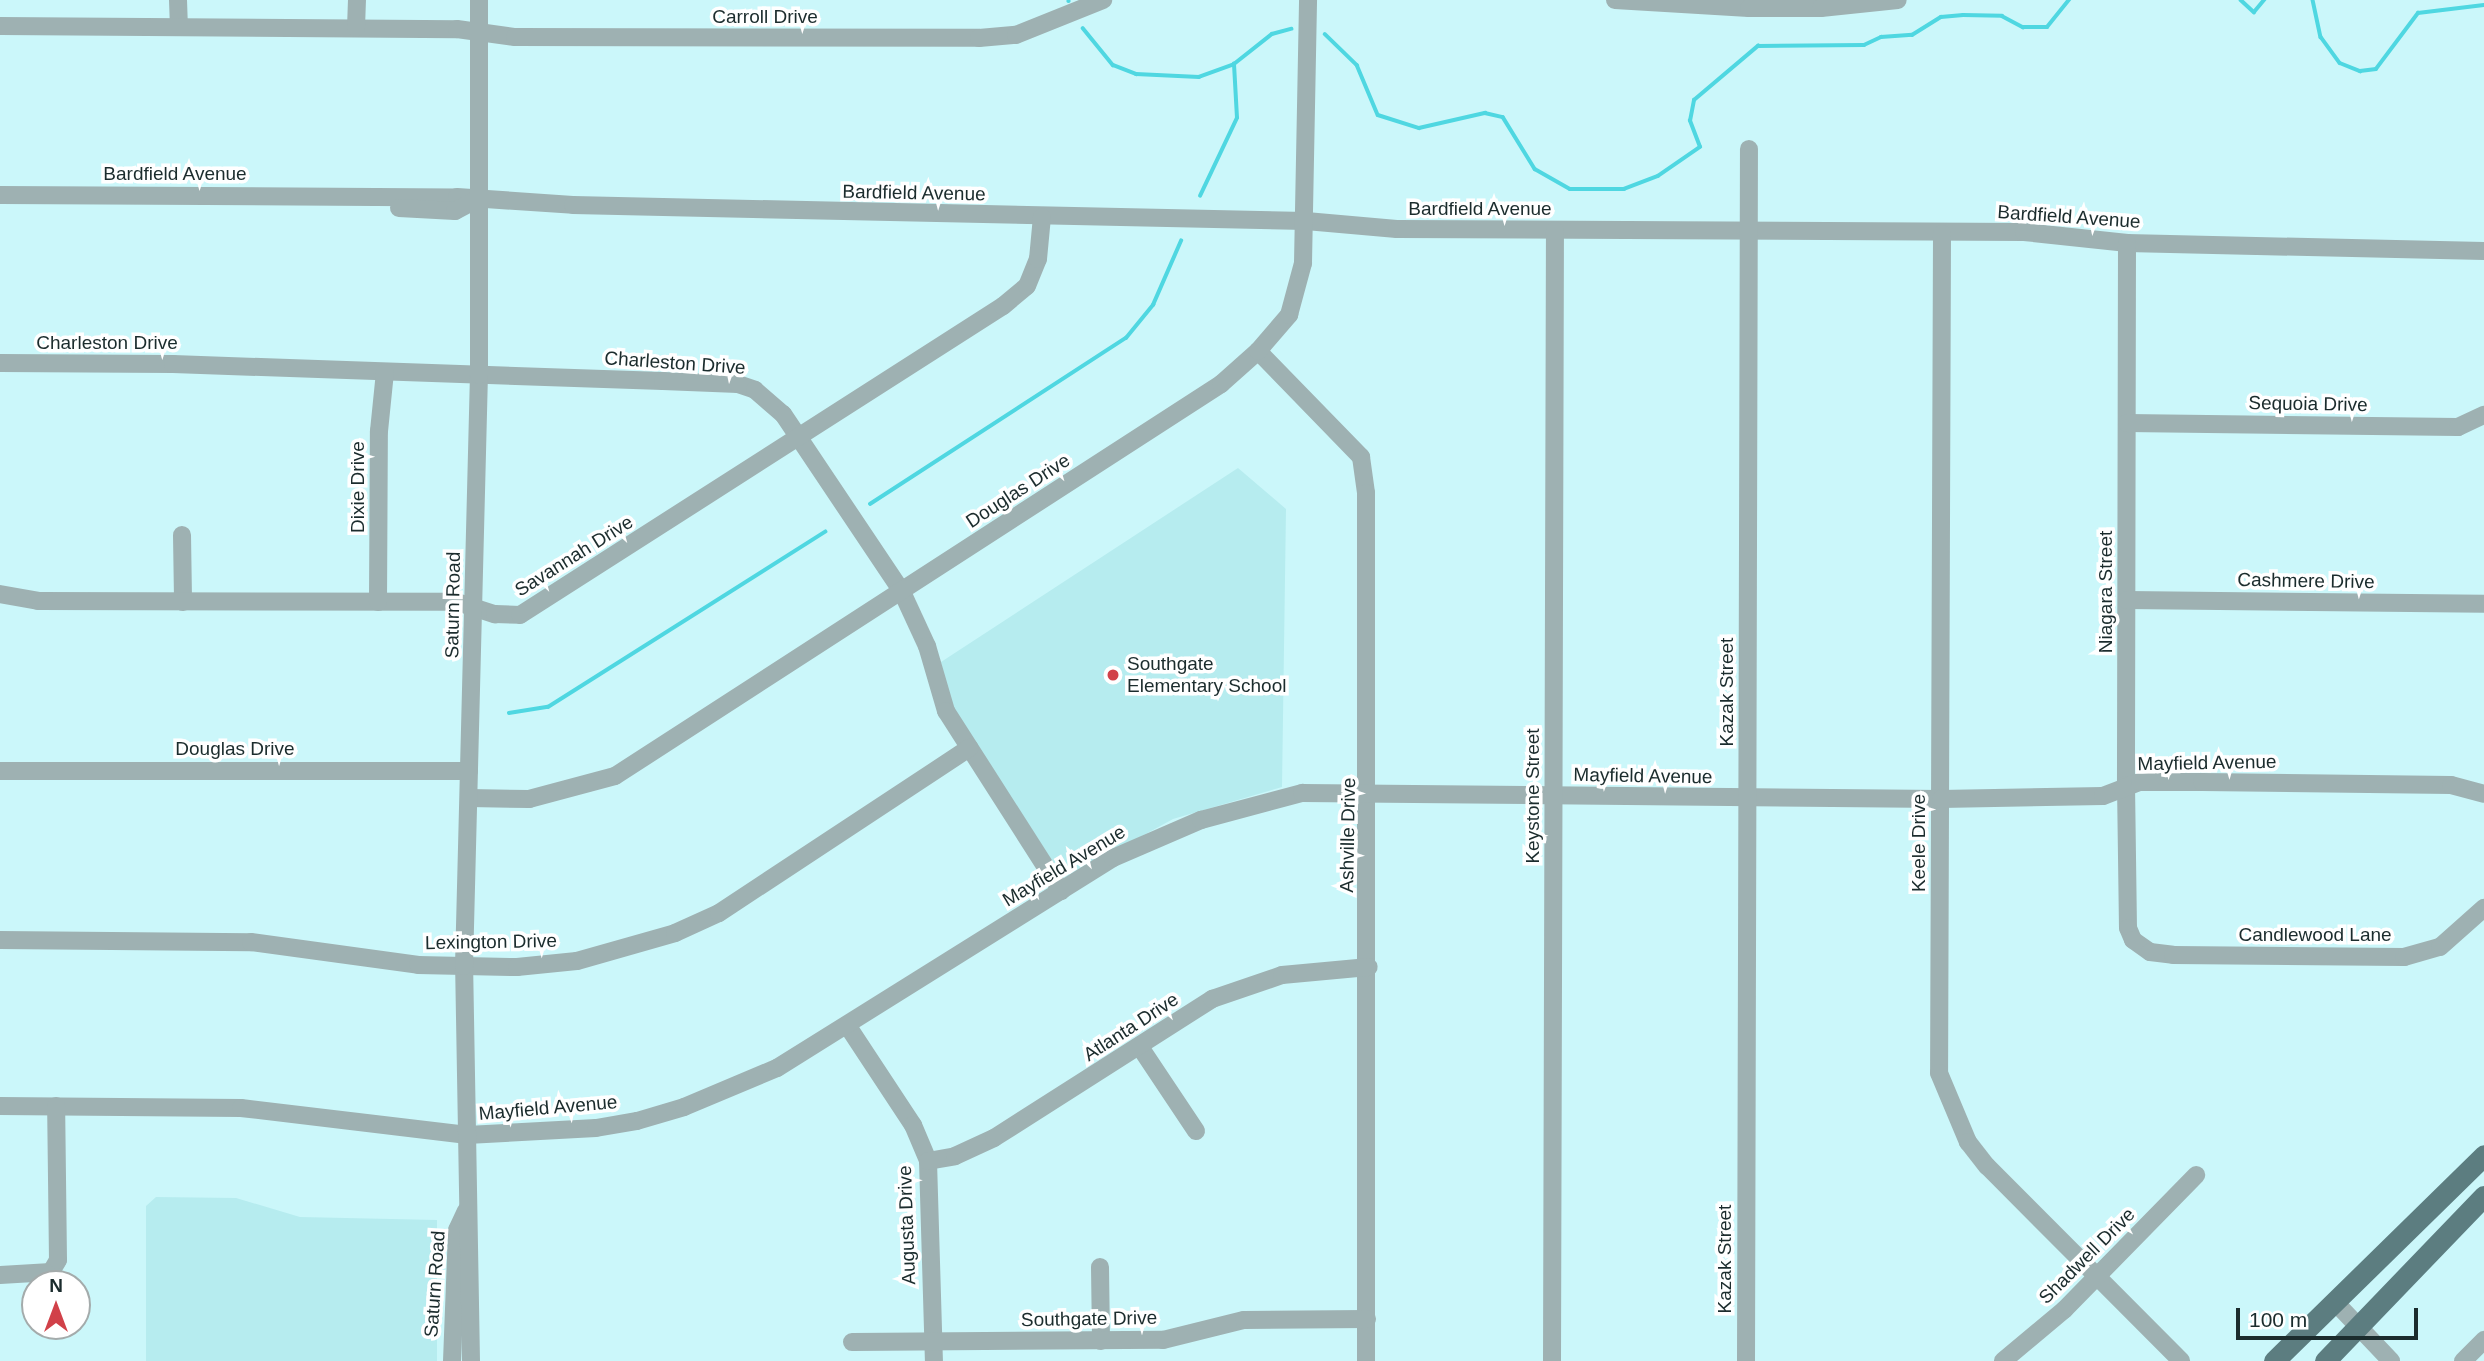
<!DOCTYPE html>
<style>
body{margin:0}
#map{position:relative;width:2484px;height:1361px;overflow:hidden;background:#cbf7fa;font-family:Helvetica,sans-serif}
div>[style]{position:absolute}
.built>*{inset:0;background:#b6ecef}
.stream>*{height:3.5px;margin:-1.75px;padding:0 1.75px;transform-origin:1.75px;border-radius:1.75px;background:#4fd7e1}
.minor>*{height:18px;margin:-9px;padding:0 9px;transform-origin:9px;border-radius:9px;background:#9eb1b2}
.major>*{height:21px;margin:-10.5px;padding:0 10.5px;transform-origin:10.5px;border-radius:10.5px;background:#5c7d80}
.dots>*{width:19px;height:19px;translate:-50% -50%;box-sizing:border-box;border:4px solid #fff;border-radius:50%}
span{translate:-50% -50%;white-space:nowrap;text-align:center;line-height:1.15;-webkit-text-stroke:7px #fff;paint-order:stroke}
.street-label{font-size:19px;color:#1b2c2d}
.poi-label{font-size:19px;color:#1b2c2d}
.left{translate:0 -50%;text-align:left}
.north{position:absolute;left:21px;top:1270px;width:70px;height:70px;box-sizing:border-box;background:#fff;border:2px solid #a4abab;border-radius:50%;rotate:0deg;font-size:19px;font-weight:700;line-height:28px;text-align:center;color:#1b2c2d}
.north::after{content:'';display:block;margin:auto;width:24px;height:32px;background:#d14149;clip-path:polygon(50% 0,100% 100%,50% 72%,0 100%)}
.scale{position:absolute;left:2236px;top:1308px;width:182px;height:32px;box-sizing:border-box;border:4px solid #1b2c2d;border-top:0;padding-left:9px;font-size:21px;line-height:24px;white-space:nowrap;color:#1b2c2d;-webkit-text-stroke:5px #fff;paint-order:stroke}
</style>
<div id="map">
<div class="built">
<div style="clip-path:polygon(1238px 468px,1286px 509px,1282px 787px,1173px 819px,1064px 879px,950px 703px,941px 662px)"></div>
<div style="clip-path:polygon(156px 1197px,236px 1198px,300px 1217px,437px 1220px,437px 1361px,146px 1361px,146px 1206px)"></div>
</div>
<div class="stream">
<div style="left:1069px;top:0;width:1px;rotate:90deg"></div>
<div style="left:2241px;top:0;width:18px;rotate:43deg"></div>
<div style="left:2254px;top:12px;width:16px;rotate:-50deg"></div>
<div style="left:2313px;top:0;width:38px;rotate:78deg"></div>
<div style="left:2321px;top:37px;width:32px;rotate:54deg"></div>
<div style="left:2340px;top:63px;width:22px;rotate:22deg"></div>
<div style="left:2360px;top:71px;width:16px;rotate:-7deg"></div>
<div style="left:2376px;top:69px;width:70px;rotate:-53.1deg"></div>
<div style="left:2418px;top:13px;width:66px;rotate:-6.9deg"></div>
<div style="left:1083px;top:28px;width:48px;rotate:51deg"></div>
<div style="left:1113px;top:65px;width:25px;rotate:21deg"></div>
<div style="left:1136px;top:74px;width:63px;rotate:2.7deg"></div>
<div style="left:1199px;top:77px;width:37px;rotate:-20deg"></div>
<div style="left:1234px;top:64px;width:48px;rotate:-38.3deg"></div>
<div style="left:1272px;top:34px;width:20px;rotate:-15deg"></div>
<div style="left:1325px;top:34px;width:45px;rotate:44.1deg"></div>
<div style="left:1357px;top:65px;width:54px;rotate:67.2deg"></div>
<div style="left:1378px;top:115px;width:43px;rotate:17.6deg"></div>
<div style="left:1419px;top:128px;width:68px;rotate:-12.8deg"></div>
<div style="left:1485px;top:113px;width:18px;rotate:13deg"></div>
<div style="left:1503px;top:117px;width:61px;rotate:58.4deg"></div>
<div style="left:1535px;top:169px;width:40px;rotate:29.7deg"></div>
<div style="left:1570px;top:189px;width:54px"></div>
<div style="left:1624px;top:189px;width:36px;rotate:-21deg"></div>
<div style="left:1658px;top:176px;width:51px;rotate:-34.6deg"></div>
<div style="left:1700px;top:147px;width:28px;rotate:-111deg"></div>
<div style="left:1690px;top:121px;width:21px;rotate:-79deg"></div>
<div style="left:1694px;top:100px;width:84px;rotate:-40.2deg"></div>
<div style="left:1758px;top:46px;width:106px;rotate:-0.5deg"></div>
<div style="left:1864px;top:45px;width:19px;rotate:-25deg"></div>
<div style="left:1881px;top:37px;width:31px;rotate:-4deg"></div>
<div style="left:1912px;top:35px;width:34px;rotate:-32deg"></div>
<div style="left:1941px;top:17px;width:22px;rotate:-5deg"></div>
<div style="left:1963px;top:15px;width:39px;rotate:1deg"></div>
<div style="left:2002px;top:16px;width:24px;rotate:28deg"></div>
<div style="left:2023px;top:27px;width:24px"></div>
<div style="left:2047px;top:27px;width:35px;rotate:-51deg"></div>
<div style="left:1200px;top:196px;width:86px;rotate:-64.6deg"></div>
<div style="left:1237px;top:118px;width:54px;rotate:-93.2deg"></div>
<div style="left:870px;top:504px;width:305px;rotate:-33deg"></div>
<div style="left:1126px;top:338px;width:43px;rotate:-50.7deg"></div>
<div style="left:1153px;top:305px;width:70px;rotate:-66.4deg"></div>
<div style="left:509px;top:713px;width:39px;rotate:-9deg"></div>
<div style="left:548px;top:707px;width:328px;rotate:-32.3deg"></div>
</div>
<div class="minor">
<div style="left:178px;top:0;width:27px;rotate:88deg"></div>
<div style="left:1615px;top:0;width:134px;rotate:3.4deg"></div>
<div style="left:1749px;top:8px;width:72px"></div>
<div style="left:1821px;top:8px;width:77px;rotate:-5.9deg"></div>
<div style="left:0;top:26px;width:457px;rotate:0.4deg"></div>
<div style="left:457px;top:29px;width:59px;rotate:7.9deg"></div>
<div style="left:515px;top:37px;width:464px;rotate:0.1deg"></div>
<div style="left:979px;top:38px;width:37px;rotate:-5deg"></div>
<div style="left:1016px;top:35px;width:94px;rotate:-21.9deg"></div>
<div style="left:356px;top:28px;width:28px;rotate:-88deg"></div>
<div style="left:0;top:195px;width:457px;rotate:0.3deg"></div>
<div style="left:457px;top:197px;width:116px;rotate:3.9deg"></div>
<div style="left:573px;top:205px;width:733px;rotate:1.25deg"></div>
<div style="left:1306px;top:221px;width:91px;rotate:5deg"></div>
<div style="left:1397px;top:229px;width:627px;rotate:0.27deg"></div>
<div style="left:2024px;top:232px;width:104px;rotate:6.1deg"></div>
<div style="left:2127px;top:243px;width:357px;rotate:1.3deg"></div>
<div style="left:399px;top:208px;width:56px;rotate:3.1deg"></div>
<div style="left:455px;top:211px;width:24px;rotate:-28deg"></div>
<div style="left:1942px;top:234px;width:839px;rotate:90.2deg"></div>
<div style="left:1939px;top:1073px;width:75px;rotate:67.2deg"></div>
<div style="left:1968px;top:1142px;width:31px;rotate:52deg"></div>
<div style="left:1987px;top:1166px;width:275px;rotate:45.1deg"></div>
<div style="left:2127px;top:243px;width:542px;rotate:90.11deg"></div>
<div style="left:2126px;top:785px;width:143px;rotate:89.2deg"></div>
<div style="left:2128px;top:928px;width:13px;rotate:67deg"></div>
<div style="left:2133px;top:940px;width:21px;rotate:35deg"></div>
<div style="left:2150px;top:952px;width:23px;rotate:7deg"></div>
<div style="left:2173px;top:955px;width:231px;rotate:0.5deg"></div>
<div style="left:2404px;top:957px;width:37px;rotate:-16deg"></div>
<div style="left:2440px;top:947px;width:59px;rotate:-41.6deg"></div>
<div style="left:1258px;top:351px;width:148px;rotate:45.8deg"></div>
<div style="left:1361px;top:457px;width:36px;rotate:82deg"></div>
<div style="left:1366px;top:493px;width:868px;rotate:90deg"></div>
<div style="left:0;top:363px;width:173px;rotate:0.3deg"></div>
<div style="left:173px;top:364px;width:490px;rotate:2deg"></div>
<div style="left:663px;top:381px;width:75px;rotate:2.3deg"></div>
<div style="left:738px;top:384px;width:18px;rotate:19deg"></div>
<div style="left:755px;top:390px;width:37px;rotate:41deg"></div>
<div style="left:783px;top:414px;width:214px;rotate:56.2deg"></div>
<div style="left:902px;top:592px;width:60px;rotate:65.2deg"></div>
<div style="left:927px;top:646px;width:68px;rotate:73.7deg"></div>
<div style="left:946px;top:711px;width:214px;rotate:57.4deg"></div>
<div style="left:2127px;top:423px;width:331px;rotate:0.7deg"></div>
<div style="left:2458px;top:427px;width:29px;rotate:-25deg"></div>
<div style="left:182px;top:535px;width:67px;rotate:89.1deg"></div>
<div style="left:0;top:594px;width:39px;rotate:10deg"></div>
<div style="left:38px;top:601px;width:419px;rotate:0.1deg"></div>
<div style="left:457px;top:602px;width:40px;rotate:18deg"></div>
<div style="left:495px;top:614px;width:25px;rotate:2deg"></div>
<div style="left:520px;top:615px;width:573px;rotate:-32.61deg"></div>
<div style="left:1003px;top:306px;width:31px;rotate:-40deg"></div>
<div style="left:1027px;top:286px;width:29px;rotate:-68deg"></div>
<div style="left:1038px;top:259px;width:42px;rotate:-84.6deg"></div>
<div style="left:2127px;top:600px;width:357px;rotate:0.6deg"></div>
<div style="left:378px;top:602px;width:171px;rotate:-89.7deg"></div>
<div style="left:379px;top:431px;width:59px;rotate:-84.2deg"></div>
<div style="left:0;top:771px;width:469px"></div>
<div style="left:469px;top:798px;width:60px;rotate:1deg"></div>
<div style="left:529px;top:799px;width:89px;rotate:-15deg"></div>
<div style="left:615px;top:776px;width:722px;rotate:-32.9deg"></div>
<div style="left:1221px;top:384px;width:50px;rotate:-41.7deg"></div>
<div style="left:1258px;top:351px;width:48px;rotate:-49.3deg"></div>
<div style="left:1289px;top:315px;width:54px;rotate:-74.9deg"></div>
<div style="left:1303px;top:263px;width:263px;rotate:-88.9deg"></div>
<div style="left:0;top:940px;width:251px;rotate:0.5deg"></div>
<div style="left:251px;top:942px;width:169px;rotate:7.8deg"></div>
<div style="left:418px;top:965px;width:99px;rotate:1.2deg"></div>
<div style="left:517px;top:967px;width:60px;rotate:-5.7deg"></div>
<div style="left:577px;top:961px;width:102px;rotate:-15.9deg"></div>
<div style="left:675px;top:933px;width:48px;rotate:-24.4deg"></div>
<div style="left:719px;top:913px;width:300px;rotate:-33.4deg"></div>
<div style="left:847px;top:1025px;width:120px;rotate:56.6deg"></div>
<div style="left:913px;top:1125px;width:39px;rotate:67deg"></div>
<div style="left:928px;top:1161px;width:200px;rotate:88.3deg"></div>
<div style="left:1140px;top:1047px;width:101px;rotate:56.3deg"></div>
<div style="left:0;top:1106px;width:241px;rotate:0.5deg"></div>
<div style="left:241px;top:1108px;width:228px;rotate:6.8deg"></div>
<div style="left:467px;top:1135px;width:129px;rotate:-3.1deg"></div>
<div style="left:596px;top:1128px;width:42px;rotate:-9.7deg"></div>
<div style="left:637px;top:1121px;width:49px;rotate:-16.6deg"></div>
<div style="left:684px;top:1107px;width:101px;rotate:-22.8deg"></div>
<div style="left:777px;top:1068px;width:396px;rotate:-32deg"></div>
<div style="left:1113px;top:858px;width:96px;rotate:-23.4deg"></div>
<div style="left:1201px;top:820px;width:105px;rotate:-15deg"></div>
<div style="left:1302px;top:793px;width:639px;rotate:0.54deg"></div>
<div style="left:1941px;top:799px;width:162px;rotate:-1.1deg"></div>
<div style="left:2103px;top:796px;width:40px;rotate:-21deg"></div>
<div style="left:2140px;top:782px;width:62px"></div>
<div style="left:2202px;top:782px;width:249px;rotate:0.7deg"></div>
<div style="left:2451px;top:785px;width:34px;rotate:15deg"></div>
<div style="left:928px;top:1161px;width:27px;rotate:-10deg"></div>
<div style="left:955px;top:1156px;width:43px;rotate:-24.8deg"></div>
<div style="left:994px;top:1138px;width:259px;rotate:-32.5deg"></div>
<div style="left:1212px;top:999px;width:74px;rotate:-18.9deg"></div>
<div style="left:1282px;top:975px;width:87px;rotate:-5.3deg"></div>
<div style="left:1100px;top:1267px;width:74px;rotate:89.2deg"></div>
<div style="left:0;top:1275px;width:51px;rotate:-3.4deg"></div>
<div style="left:51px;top:1272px;width:14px;rotate:-60deg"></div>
<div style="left:58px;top:1260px;width:154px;rotate:-90.7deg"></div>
<div style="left:2336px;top:1303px;width:80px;rotate:46.5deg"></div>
<div style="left:852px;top:1342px;width:311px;rotate:-0.4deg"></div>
<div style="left:1163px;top:1340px;width:83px;rotate:-13.9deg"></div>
<div style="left:1244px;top:1320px;width:123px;rotate:-0.5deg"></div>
<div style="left:452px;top:1361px;width:131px;rotate:-87.8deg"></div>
<div style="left:457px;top:1230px;width:21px;rotate:-65deg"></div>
<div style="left:471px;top:1361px;width:395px;rotate:-91deg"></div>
<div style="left:464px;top:966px;width:591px;rotate:-88.55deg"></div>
<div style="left:479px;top:375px;width:375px;rotate:-90deg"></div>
<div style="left:1552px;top:1361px;width:1130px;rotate:-89.85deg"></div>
<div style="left:1746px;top:1361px;width:1212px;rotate:-89.86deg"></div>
<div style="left:2003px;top:1361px;width:80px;rotate:-39.9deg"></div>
<div style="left:2064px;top:1310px;width:189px;rotate:-45.6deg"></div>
<div style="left:2463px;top:1361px;width:30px;rotate:-45deg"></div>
</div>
<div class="major">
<div style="left:2274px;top:1361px;width:294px;rotate:-44.4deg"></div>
<div style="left:2325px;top:1361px;width:229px;rotate:-46.1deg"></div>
</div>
<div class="dots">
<div style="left:1113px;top:675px;background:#d14149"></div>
</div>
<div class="street-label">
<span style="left:765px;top:17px">Carroll Drive</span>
<span style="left:175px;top:174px">Bardfield Avenue</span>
<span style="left:914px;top:193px;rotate:1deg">Bardfield Avenue</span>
<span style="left:1480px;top:209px">Bardfield Avenue</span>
<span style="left:2069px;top:217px;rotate:4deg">Bardfield Avenue</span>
<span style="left:107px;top:343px">Charleston Drive</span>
<span style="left:675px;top:363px;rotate:4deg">Charleston Drive</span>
<span style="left:2308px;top:404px;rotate:1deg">Sequoia Drive</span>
<span style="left:358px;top:487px;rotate:-90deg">Dixie Drive</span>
<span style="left:1018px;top:491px;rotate:-33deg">Douglas Drive</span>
<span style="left:574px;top:556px;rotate:-32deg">Savannah Drive</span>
<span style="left:2306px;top:581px;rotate:1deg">Cashmere Drive</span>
<span style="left:2106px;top:592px;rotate:-90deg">Niagara Street</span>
<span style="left:453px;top:605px;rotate:-89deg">Saturn Road</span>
<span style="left:1727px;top:692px;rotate:-90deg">Kazak Street</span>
<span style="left:235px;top:749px">Douglas Drive</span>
<span style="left:2207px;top:763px;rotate:-1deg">Mayfield Avenue</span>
<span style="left:1643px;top:776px;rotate:1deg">Mayfield Avenue</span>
<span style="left:1533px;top:796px;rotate:-90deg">Keystone Street</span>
<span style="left:1348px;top:835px;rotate:-89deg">Ashville Drive</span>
<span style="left:1919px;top:843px;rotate:-90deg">Keele Drive</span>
<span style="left:1064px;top:866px;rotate:-31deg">Mayfield Avenue</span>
<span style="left:2315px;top:935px">Candlewood Lane</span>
<span style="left:491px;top:942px;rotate:-1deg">Lexington Drive</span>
<span style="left:1131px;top:1027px;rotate:-33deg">Atlanta Drive</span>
<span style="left:548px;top:1108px;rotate:-5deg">Mayfield Avenue</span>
<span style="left:907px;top:1225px;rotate:-92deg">Augusta Drive</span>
<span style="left:2087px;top:1256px;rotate:-45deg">Shadwell Drive</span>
<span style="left:1725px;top:1259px;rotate:-90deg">Kazak Street</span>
<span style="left:435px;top:1284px;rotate:-86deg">Saturn Road</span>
<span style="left:1089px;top:1319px;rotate:-1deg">Southgate Drive</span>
</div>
<div class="poi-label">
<span class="left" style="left:1127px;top:675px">Southgate<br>Elementary School</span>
</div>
<div class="north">N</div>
<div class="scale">100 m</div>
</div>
